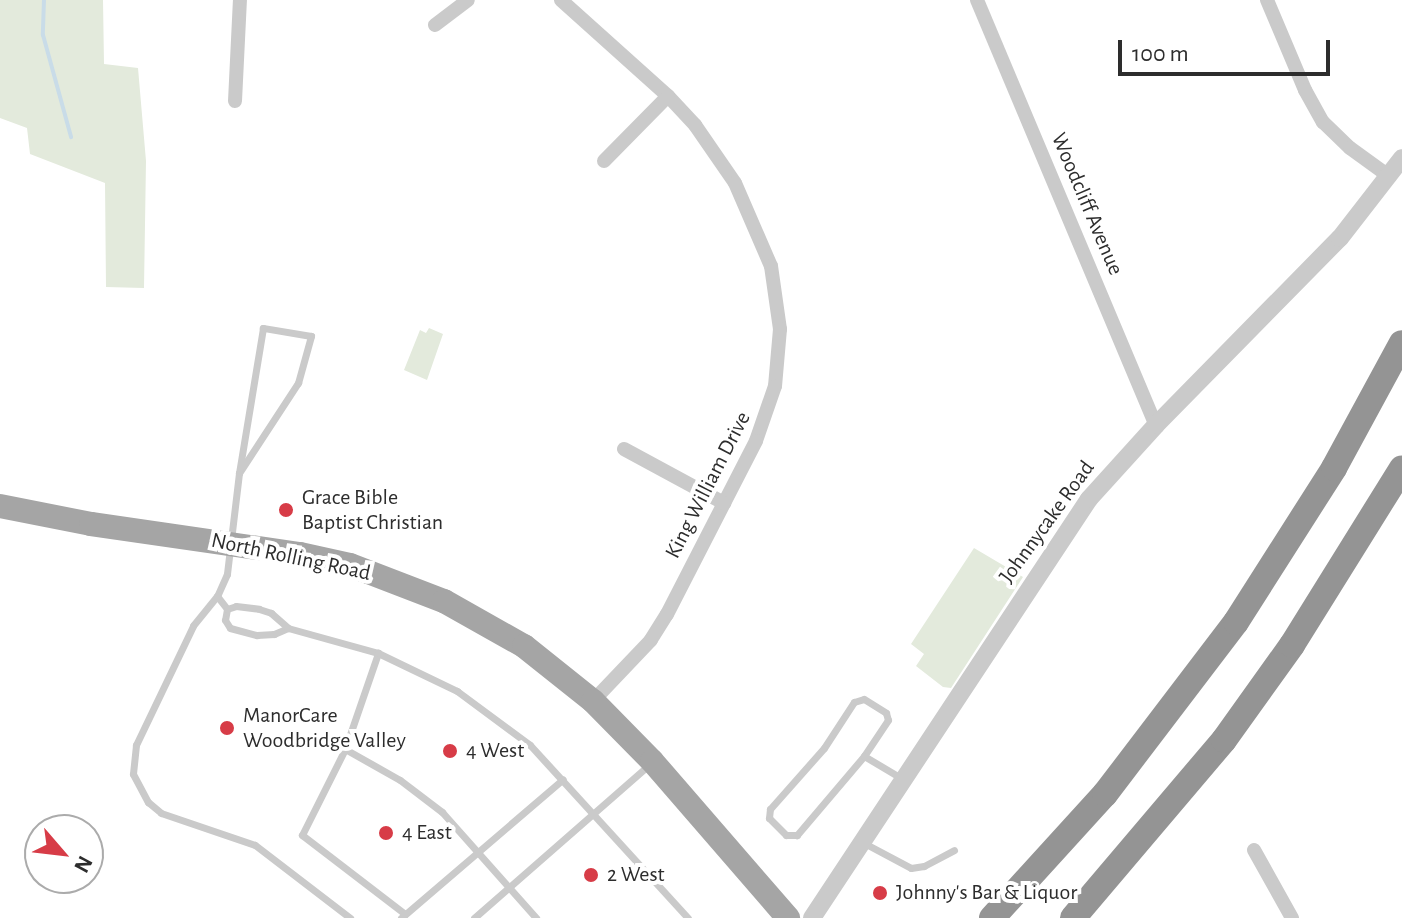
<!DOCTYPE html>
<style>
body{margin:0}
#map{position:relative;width:1402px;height:918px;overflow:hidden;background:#fff;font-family:"Alegreya Sans",sans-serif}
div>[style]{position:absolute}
.green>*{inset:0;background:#e3eadc}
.stream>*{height:4px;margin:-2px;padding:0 2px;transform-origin:2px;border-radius:2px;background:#c9dce8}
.service>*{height:7px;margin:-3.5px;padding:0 3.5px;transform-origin:3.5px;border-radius:3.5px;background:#cacaca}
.minor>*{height:14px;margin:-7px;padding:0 7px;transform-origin:7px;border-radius:7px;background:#cacaca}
.tertiary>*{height:18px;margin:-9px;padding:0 9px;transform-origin:9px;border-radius:9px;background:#cacaca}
.primary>*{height:24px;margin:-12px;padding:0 12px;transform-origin:12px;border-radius:12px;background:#a5a5a5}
.motorway>*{height:26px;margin:-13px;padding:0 13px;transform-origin:13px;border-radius:13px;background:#949494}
.dots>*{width:22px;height:22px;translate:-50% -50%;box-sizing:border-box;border:4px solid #fff;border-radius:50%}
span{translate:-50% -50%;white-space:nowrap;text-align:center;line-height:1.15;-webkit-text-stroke:8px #fff;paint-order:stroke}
.street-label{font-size:22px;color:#2d2d2d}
.poi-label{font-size:22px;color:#2d2d2d}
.left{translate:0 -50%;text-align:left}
.north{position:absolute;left:24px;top:814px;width:80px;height:80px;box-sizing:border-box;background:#fff;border:2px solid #ababab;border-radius:50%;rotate:118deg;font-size:22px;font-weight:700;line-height:32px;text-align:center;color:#2d2d2d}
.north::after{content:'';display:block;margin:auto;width:28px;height:36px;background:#d73c47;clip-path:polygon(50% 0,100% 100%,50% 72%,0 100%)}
.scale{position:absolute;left:1118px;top:40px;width:212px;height:36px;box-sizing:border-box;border:4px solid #2d2d2d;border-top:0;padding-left:10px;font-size:24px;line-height:28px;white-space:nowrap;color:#2d2d2d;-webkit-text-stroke:6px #fff;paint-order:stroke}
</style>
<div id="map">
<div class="green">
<div style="clip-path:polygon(0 0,103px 0,104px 64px,138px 68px,146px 161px,144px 288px,106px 287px,105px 183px,30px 154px,27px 128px,0 118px)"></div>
<div style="clip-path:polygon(429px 328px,443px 334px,427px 380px,404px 370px,420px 330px,426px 333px)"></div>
<div style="clip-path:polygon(974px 548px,1023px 577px,951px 688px,943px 687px,916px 666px,924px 654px,911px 644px)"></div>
</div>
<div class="stream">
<div style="left:44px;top:0;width:35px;rotate:92deg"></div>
<div style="left:43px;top:35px;width:106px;rotate:74.6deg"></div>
</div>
<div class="service">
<div style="left:239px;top:473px;width:108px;rotate:-56.8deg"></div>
<div style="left:298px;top:383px;width:49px;rotate:-74.5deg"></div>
<div style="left:311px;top:336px;width:49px;rotate:-170.5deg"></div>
<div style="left:263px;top:328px;width:147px;rotate:99.4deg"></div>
<div style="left:239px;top:473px;width:102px;rotate:96.8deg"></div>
<div style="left:227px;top:574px;width:24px;rotate:114deg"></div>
<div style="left:217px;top:596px;width:38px;rotate:129deg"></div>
<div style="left:193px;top:626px;width:132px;rotate:115.6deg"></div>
<div style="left:136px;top:745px;width:29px;rotate:96deg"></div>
<div style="left:133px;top:774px;width:32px;rotate:62deg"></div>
<div style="left:148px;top:802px;width:17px;rotate:40deg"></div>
<div style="left:161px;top:813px;width:99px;rotate:18.8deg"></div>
<div style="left:255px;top:845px;width:120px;rotate:37.5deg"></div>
<div style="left:217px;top:596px;width:16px;rotate:52deg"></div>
<div style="left:227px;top:609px;width:11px;rotate:100deg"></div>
<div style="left:225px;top:620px;width:9px;rotate:58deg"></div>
<div style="left:230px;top:628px;width:28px;rotate:15deg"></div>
<div style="left:257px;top:635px;width:17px;rotate:-3deg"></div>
<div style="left:274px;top:634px;width:15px;rotate:-23deg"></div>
<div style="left:227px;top:609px;width:9px;rotate:-18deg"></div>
<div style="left:236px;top:606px;width:23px;rotate:7deg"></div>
<div style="left:259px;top:609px;width:13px;rotate:18deg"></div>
<div style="left:271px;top:613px;width:23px;rotate:41deg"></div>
<div style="left:288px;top:628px;width:93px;rotate:15.5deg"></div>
<div style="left:345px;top:749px;width:63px;rotate:29.4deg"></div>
<div style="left:400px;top:780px;width:53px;rotate:37.3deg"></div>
<div style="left:442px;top:812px;width:142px;rotate:48.4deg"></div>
<div style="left:864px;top:756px;width:104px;rotate:130.3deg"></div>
<div style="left:797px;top:835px;width:11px;rotate:180deg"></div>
<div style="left:786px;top:835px;width:24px;rotate:-135deg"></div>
<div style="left:769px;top:818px;width:9px;rotate:-84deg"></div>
<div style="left:770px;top:809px;width:81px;rotate:-48.5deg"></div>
<div style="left:824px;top:748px;width:55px;rotate:-56.9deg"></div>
<div style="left:854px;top:702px;width:10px;rotate:-17deg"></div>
<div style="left:864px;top:699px;width:26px;rotate:32deg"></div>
<div style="left:886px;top:713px;width:7px;rotate:74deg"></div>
<div style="left:888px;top:720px;width:43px;rotate:123.7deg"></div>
<div style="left:864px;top:756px;width:43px;rotate:30.7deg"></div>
<div style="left:864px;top:843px;width:53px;rotate:28deg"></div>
<div style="left:911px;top:868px;width:13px;rotate:-9deg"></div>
<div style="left:924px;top:866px;width:34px;rotate:-28deg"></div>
<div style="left:405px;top:914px;width:130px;rotate:-142.5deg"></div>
<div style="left:302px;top:835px;width:96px;rotate:-63.4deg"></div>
<div style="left:345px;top:749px;width:102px;rotate:-71deg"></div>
<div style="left:378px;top:653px;width:88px;rotate:25.7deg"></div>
<div style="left:457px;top:691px;width:91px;rotate:36.5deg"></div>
<div style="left:530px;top:745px;width:234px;rotate:47.6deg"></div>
<div style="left:401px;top:918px;width:213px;rotate:-40.6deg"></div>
<div style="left:474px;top:918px;width:234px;rotate:-41.2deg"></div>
</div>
<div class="minor">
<div style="left:561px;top:0;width:144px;rotate:41.9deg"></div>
<div style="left:668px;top:96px;width:40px;rotate:47deg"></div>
<div style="left:695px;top:125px;width:70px;rotate:55.4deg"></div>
<div style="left:735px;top:183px;width:90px;rotate:66.6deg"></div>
<div style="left:771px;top:266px;width:64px;rotate:81.9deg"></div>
<div style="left:780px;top:329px;width:57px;rotate:95deg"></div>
<div style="left:775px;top:386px;width:58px;rotate:109.1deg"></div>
<div style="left:756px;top:441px;width:195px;rotate:117.2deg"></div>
<div style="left:667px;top:614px;width:31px;rotate:122deg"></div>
<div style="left:651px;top:640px;width:84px;rotate:133.6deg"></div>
<div style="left:977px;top:0;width:461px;rotate:67.2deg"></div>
<div style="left:1267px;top:0;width:98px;rotate:67.1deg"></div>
<div style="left:1305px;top:90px;width:37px;rotate:61deg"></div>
<div style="left:1323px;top:122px;width:37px;rotate:44deg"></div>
<div style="left:1350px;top:148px;width:49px;rotate:35.9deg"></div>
<div style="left:435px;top:25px;width:41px;rotate:-37.1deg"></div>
<div style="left:235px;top:101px;width:101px;rotate:-87.2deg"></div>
<div style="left:604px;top:161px;width:91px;rotate:-45.4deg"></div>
<div style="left:624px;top:449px;width:114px;rotate:28.4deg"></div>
<div style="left:1254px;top:850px;width:78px;rotate:60.8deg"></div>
</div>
<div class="tertiary">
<div style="left:812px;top:918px;width:502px;rotate:-56.53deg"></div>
<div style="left:1089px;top:499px;width:100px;rotate:-47.8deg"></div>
<div style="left:1156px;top:425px;width:262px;rotate:-45.5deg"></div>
<div style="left:1340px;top:238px;width:101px;rotate:-52.2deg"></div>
</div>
<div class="primary">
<div style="left:0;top:506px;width:93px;rotate:11.2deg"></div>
<div style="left:91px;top:524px;width:211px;rotate:8.2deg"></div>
<div style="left:300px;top:554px;width:51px;rotate:12.4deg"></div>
<div style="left:350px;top:565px;width:101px;rotate:21deg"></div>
<div style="left:444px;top:601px;width:92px;rotate:29.4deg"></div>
<div style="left:524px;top:646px;width:88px;rotate:38.6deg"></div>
<div style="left:593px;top:701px;width:84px;rotate:45.5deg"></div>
<div style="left:652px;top:761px;width:208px;rotate:49.1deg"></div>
</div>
<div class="motorway">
<div style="left:992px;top:918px;width:168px;rotate:-47.7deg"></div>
<div style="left:1105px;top:794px;width:216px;rotate:-52.7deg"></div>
<div style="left:1236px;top:622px;width:183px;rotate:-57.5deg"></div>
<div style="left:1334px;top:468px;width:142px;rotate:-61.5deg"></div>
<div style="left:1073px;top:918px;width:233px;rotate:-49.7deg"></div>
<div style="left:1224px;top:740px;width:117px;rotate:-54.4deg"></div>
<div style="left:1292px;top:645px;width:208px;rotate:-58.1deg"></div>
</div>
<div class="dots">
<div style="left:286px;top:510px;background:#d73c47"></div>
<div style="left:227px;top:728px;background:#d73c47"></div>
<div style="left:450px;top:751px;background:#d73c47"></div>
<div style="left:386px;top:833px;background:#d73c47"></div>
<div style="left:591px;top:875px;background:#d73c47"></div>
<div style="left:880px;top:893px;background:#d73c47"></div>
</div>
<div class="street-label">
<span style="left:1087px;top:204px;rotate:67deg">Woodcliff Avenue</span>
<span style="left:708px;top:485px;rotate:-63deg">King William Drive</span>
<span style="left:1047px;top:522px;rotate:-54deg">Johnnycake Road</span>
<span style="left:291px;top:557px;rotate:12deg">North Rolling Road</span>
</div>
<div class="poi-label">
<span class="left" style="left:302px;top:510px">Grace Bible<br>Baptist Christian</span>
<span class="left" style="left:243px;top:728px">ManorCare<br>Woodbridge Valley</span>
<span class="left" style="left:466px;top:751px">4 West</span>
<span class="left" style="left:402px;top:833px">4 East</span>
<span class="left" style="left:607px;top:875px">2 West</span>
<span class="left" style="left:896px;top:893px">Johnny's Bar &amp; Liquor</span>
</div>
<div class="north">N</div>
<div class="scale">100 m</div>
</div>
